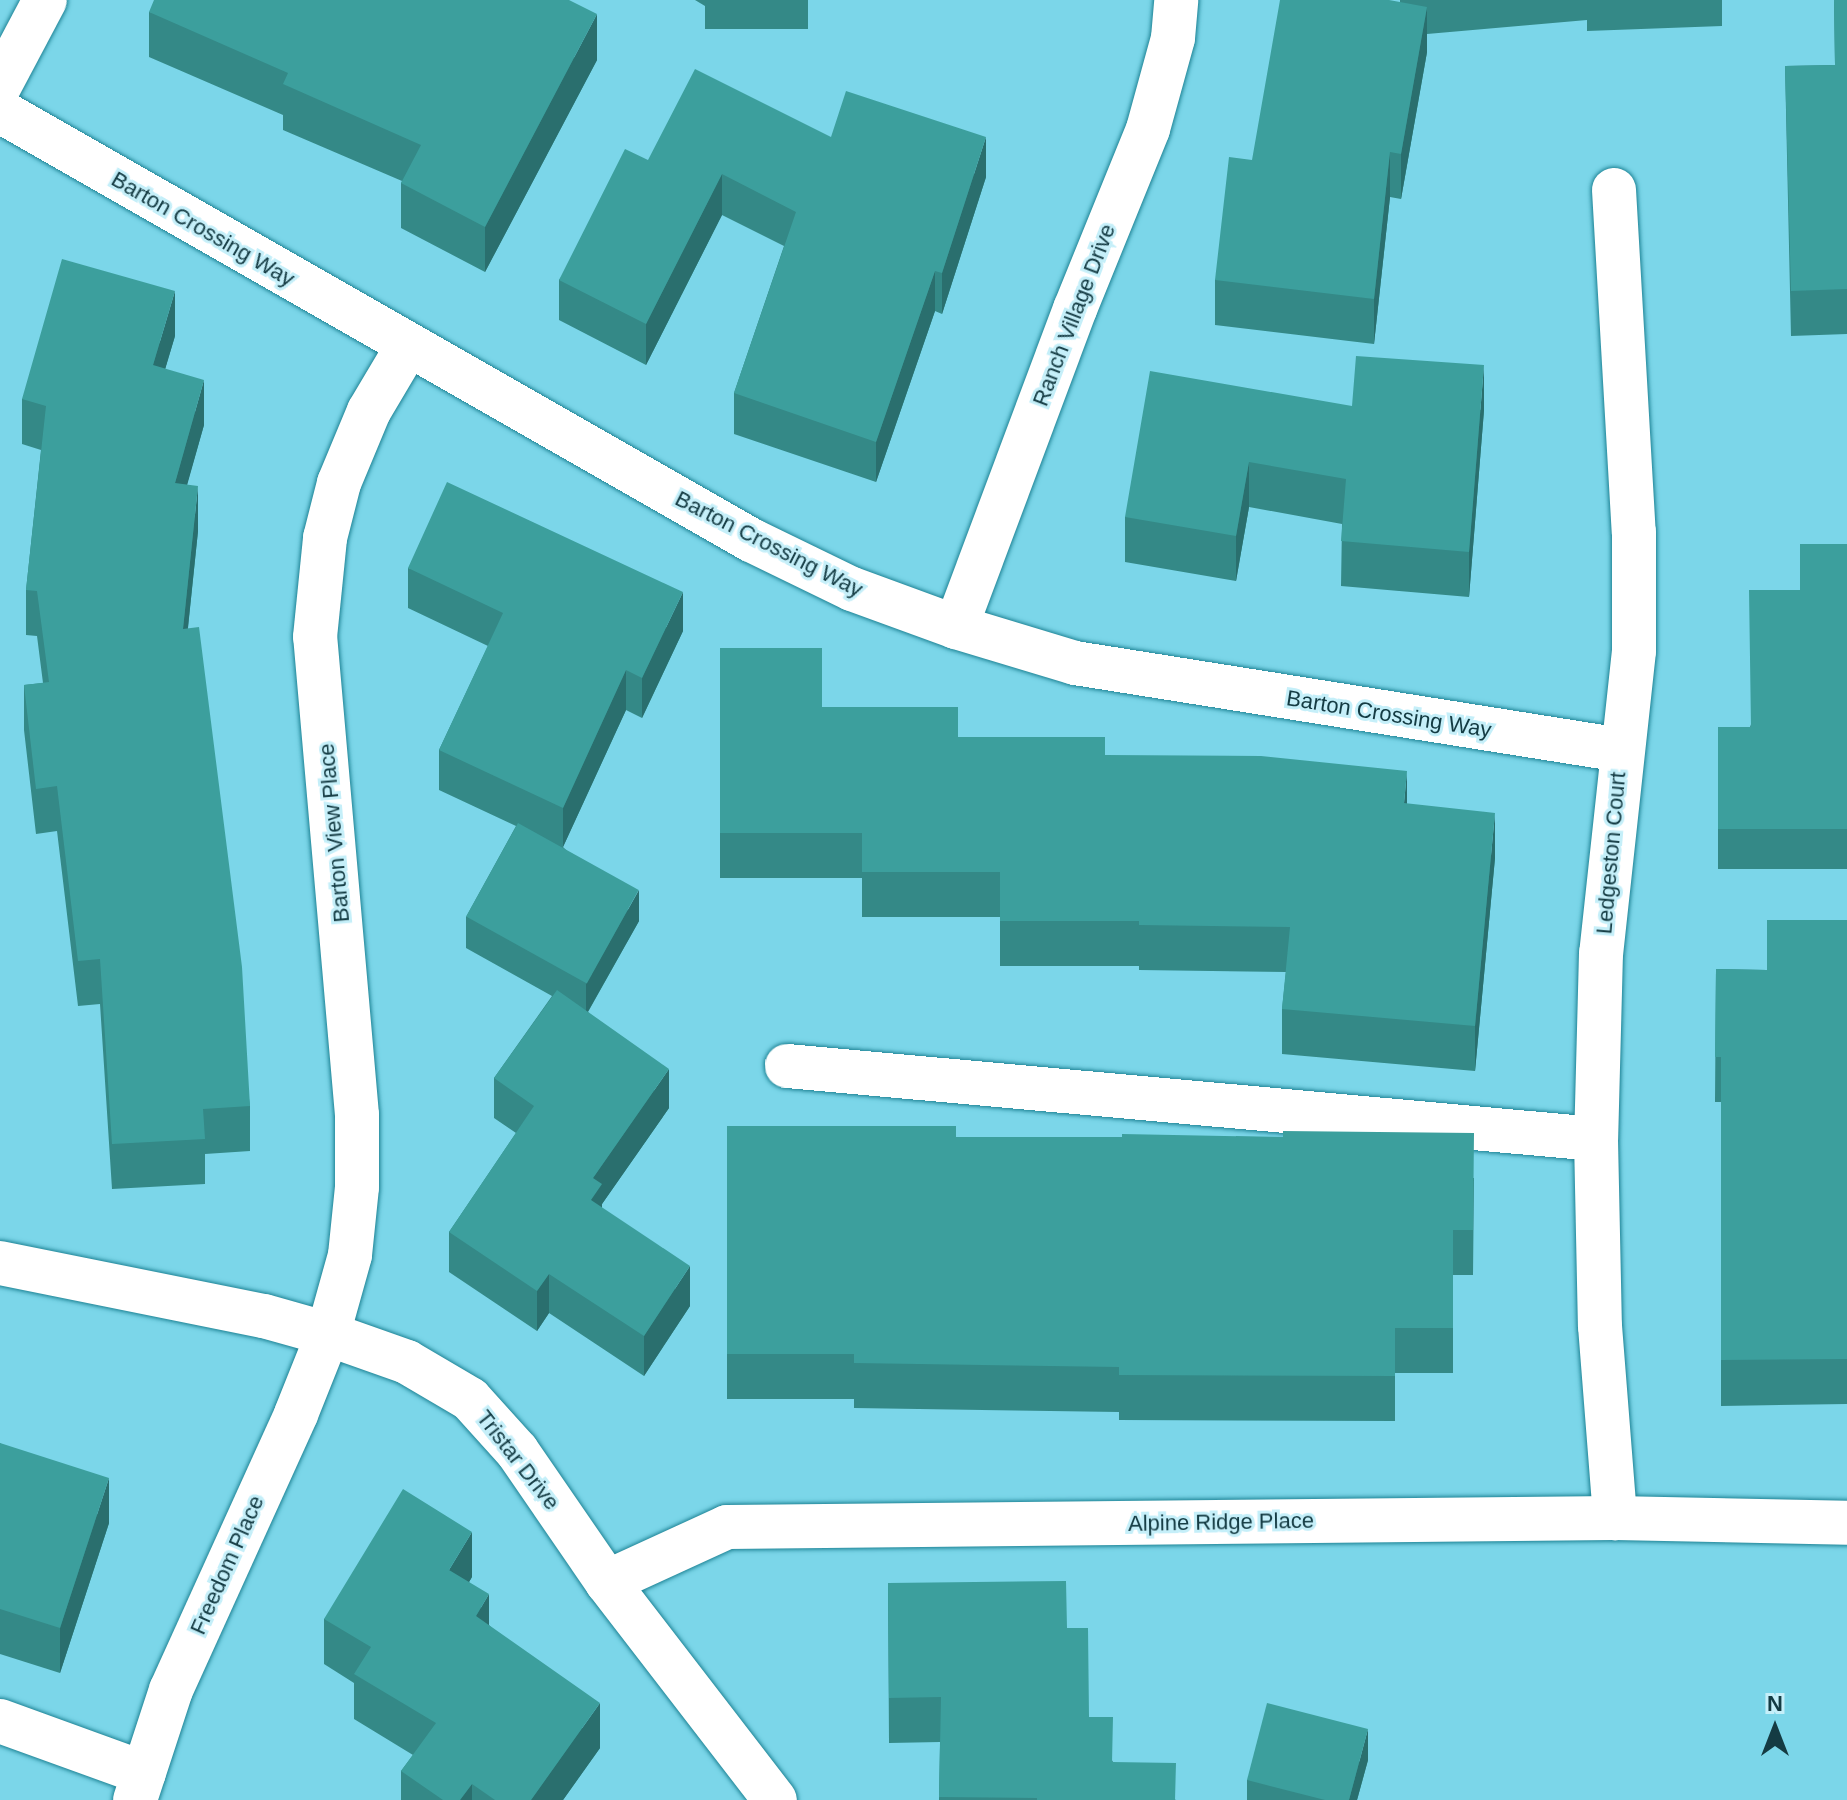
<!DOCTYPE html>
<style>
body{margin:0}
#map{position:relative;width:1847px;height:1800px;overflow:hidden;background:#7bd6e9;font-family:Helvetica,sans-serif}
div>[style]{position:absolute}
.roads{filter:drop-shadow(0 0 2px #1e8395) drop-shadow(0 0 2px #1e8395)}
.minor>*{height:44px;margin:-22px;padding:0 22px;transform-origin:22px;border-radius:22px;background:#fff}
.wall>*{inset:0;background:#348987}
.shaded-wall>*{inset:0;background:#2a6f6e}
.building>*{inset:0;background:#3c9f9d;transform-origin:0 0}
span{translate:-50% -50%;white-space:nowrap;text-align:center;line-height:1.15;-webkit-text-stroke:6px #c5eff9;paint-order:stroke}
.street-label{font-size:22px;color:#143b43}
.north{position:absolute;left:1735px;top:1688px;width:80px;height:80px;-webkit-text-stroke:6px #c5eff9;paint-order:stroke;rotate:0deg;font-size:22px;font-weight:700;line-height:32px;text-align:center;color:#143b43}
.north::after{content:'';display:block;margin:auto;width:28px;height:36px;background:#143b43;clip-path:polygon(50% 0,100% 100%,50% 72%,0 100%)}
</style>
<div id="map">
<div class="roads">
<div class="minor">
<div style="left:0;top:85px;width:96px;rotate:-62.1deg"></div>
<div style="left:0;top:111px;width:865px;rotate:29.74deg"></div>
<div style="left:751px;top:540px;width:112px;rotate:25.9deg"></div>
<div style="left:852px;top:589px;width:111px;rotate:20.1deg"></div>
<div style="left:956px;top:627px;width:124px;rotate:16.8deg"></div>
<div style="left:1075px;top:663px;width:553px;rotate:9.05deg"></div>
<div style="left:1614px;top:190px;width:343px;rotate:86.7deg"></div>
<div style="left:1634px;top:532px;width:119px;rotate:90deg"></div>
<div style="left:1634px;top:651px;width:304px;rotate:96.2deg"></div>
<div style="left:1601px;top:953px;width:186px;rotate:91.5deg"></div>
<div style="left:1596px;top:1139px;width:187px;rotate:88.8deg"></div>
<div style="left:1600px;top:1326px;width:193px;rotate:85.5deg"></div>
<div style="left:956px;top:627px;width:340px;rotate:-69.5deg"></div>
<div style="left:1075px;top:309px;width:194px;rotate:-67.9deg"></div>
<div style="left:1148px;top:129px;width:94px;rotate:-74.6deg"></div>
<div style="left:1173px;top:38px;width:38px;rotate:-85deg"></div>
<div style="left:787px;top:1066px;width:812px;rotate:5.16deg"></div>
<div style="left:0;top:1263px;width:269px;rotate:11.4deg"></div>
<div style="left:264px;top:1316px;width:66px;rotate:15.7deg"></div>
<div style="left:328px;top:1334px;width:84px;rotate:19.5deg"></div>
<div style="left:407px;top:1362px;width:73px;rotate:30.4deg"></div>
<div style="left:470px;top:1399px;width:70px;rotate:47.9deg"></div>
<div style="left:517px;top:1451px;width:159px;rotate:55.5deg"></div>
<div style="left:607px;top:1582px;width:275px;rotate:52.4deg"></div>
<div style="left:607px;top:1582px;width:132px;rotate:-24.6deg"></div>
<div style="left:727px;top:1527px;width:888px;rotate:-0.58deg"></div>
<div style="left:1615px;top:1518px;width:232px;rotate:1.2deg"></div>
<div style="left:0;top:1721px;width:153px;rotate:19.9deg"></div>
<div style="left:135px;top:1800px;width:116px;rotate:-71.9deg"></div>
<div style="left:171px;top:1690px;width:303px;rotate:-65.6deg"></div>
<div style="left:296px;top:1414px;width:86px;rotate:-68.2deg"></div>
<div style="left:328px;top:1334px;width:82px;rotate:-74.4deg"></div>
<div style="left:350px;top:1255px;width:68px;rotate:-84.1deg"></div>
<div style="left:357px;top:1187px;width:72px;rotate:-90deg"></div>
<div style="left:357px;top:1115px;width:480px;rotate:-95deg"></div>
<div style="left:315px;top:637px;width:100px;rotate:-84.2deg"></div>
<div style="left:325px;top:538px;width:57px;rotate:-75.7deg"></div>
<div style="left:339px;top:483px;width:78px;rotate:-67.4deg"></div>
<div style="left:369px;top:411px;width:74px;rotate:-59.3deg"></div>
</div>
</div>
<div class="wall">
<div style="clip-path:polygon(695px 0,808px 0,808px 29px,705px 29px,705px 6px)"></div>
<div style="clip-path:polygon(1400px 0,1722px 0,1722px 26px,1587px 31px,1587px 20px,1427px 34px,1427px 52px,1401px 199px,1390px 197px,1374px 344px,1215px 325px,1215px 280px,1400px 2px)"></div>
<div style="clip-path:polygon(1834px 0,1847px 0,1847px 334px,1791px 336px,1785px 66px,1835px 65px)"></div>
<div style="clip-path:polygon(149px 12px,597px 60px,485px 272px,401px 228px,401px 183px,402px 181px,283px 130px,283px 115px,149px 57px)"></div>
<div style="clip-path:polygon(831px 137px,986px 177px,942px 314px,935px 311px,876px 482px,734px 434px,734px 393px,784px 246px,722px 215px,646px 365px,559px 320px,559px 280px,648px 160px)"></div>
<div style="clip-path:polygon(175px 336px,165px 369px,204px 425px,187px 484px,198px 531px,188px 628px,250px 1106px,250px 1151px,205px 1154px,205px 1184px,112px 1189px,100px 1004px,78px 1006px,57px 831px,36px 834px,24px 730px,24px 685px,43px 683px,37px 636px,26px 635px,26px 590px,41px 450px,22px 444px,22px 399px)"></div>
<div style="clip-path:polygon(1352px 406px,1484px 410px,1469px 597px,1341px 586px,1342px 524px,1249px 507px,1236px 581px,1125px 562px,1125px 517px)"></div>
<div style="clip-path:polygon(1847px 544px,1847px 869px,1718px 869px,1718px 727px,1750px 727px,1800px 590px)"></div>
<div style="clip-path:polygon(408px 568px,683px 631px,642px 718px,626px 710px,563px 847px,639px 921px,588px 1012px,669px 1108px,602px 1204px,602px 1208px,690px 1306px,644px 1376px,549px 1313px,537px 1331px,449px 1272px,449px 1232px,516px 1133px,494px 1118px,494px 1078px,552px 996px,466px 948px,466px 917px,516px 826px,439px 790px,439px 750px,488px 646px,408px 608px)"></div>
<div style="clip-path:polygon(720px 648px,822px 707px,958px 737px,1105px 755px,1407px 804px,1495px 858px,1475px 1071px,1282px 1054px,1282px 1009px,1286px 972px,1139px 970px,1139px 966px,1000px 966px,1000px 917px,862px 917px,862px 878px,720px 878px)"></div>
<div style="clip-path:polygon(1847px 920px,1847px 1404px,1721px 1406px,1721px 1102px,1715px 1102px,1716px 969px,1767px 970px)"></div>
<div style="clip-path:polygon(727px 1126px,956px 1137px,1474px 1178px,1473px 1275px,1453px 1275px,1453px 1373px,1395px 1373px,1395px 1421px,1119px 1420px,1119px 1412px,854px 1408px,854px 1399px,727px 1399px)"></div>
<div style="clip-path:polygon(0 1443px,109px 1523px,60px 1673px,0 1654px)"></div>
<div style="clip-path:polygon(472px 1577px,469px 1582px,489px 1625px,600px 1748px,563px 1800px,401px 1800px,401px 1771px,413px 1755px,354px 1719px,354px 1683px,324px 1664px,324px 1619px)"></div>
<div style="clip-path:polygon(888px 1583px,1067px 1628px,1089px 1717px,1113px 1762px,1176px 1800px,939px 1800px,940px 1742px,889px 1743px)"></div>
<div style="clip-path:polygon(1368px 1760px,1357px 1800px,1247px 1800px,1247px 1780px)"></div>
</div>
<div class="shaded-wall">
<div style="clip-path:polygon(1427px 7px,1427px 52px,1401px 199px,1401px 154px)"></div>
<div style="clip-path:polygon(597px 14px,597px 60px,485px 272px,485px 227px)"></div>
<div style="clip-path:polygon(986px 137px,986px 177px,942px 314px,942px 273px)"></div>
<div style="clip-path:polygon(1390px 152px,1390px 197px,1374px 344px,1374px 299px)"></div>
<div style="clip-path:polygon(722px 174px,722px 215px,646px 365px,646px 324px)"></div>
<div style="clip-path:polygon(935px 271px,935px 311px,876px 482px,876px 442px)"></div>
<div style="clip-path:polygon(175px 291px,175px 336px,153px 410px,153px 365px)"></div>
<div style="clip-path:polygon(1484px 365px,1484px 410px,1469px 597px,1469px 552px)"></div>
<div style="clip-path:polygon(204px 380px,204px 425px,175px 528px,175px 483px)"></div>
<div style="clip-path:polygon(1249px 462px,1249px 507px,1236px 581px,1236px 536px)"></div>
<div style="clip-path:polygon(198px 486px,198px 531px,183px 674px,183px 629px)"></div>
<div style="clip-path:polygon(683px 592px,683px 631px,642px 718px,642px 678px)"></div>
<div style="clip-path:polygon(626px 670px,626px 710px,563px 847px,563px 808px)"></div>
<div style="clip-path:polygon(1407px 771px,1407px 816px,1404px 803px)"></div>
<div style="clip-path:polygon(1495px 813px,1495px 858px,1475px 1071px,1475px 1026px)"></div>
<div style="clip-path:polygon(639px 890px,639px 921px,586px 1015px,586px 984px)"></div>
<div style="clip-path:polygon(669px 1069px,669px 1108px,602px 1204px,602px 1223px,591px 1200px,593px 1178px)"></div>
<div style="clip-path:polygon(690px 1266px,690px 1306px,644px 1376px,644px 1336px)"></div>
<div style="clip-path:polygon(549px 1274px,549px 1313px,537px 1331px,537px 1291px)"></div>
<div style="clip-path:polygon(109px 1478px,109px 1523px,60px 1673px,60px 1628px)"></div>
<div style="clip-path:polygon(472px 1532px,472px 1577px,449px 1615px,449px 1570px)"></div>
<div style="clip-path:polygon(489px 1594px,489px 1639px,476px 1616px)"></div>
<div style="clip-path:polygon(600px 1703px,600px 1748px,563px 1800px,531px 1800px)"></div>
<div style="clip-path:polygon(1368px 1729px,1368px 1760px,1357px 1800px,1349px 1800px)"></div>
<div style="clip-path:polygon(472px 1784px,472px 1800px,460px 1800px)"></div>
</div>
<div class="building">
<div style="clip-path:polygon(154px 0,569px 0,597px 14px,485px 227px,401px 183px,421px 145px,283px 84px,288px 73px,149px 12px)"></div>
<div style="clip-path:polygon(1280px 0,1389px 0,1427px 7px,1401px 154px,1390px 152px,1374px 299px,1215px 280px,1229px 157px,1252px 160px)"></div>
<div style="clip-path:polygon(1834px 0,1847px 0,1847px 289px,1791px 291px,1785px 66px,1835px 65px)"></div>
<div style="clip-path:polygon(695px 69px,831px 137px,846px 91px,986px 137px,942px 273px,935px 271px,876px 442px,734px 393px,796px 212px,722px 174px,646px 324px,559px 280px,625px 149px,648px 160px)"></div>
<div style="clip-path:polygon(62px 259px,175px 291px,153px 365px,204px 380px,175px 483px,198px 486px,183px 629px,199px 627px,242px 967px,250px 1106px,203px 1109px,205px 1139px,112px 1144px,100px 959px,78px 961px,57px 786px,36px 789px,24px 685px,49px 682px,37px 591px,26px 590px,46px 406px,22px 399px)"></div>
<div style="clip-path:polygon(1356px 356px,1484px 365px,1469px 552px,1341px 541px,1346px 479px,1249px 462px,1236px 536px,1125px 517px,1150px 371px,1352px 406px)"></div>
<div style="clip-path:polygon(447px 482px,683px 592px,642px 678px,626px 670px,563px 808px,439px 750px,503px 613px,408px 568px)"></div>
<div style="clip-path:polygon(1800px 544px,1847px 544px,1847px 829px,1718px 829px,1718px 727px,1751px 727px,1749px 590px,1800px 590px)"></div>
<div style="clip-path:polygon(720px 648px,822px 648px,822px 707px,958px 707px,958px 737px,1105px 737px,1105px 755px,1261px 756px,1407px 771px,1404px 803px,1495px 813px,1475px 1026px,1282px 1009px,1290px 927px,1139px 925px,1139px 921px,1000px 921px,1000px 872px,862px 872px,862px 833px,720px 833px)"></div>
<div style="left:518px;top:823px;width:138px;height:107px;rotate:29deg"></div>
<div style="clip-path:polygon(1767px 920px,1847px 920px,1847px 1359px,1721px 1360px,1721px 1057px,1715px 1057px,1716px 969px,1767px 970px)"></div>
<div style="clip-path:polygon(557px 990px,669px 1069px,593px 1178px,602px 1184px,591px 1200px,690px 1266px,644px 1336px,549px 1274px,537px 1291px,449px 1232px,534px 1106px,494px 1078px)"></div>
<div style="clip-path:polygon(727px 1126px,956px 1126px,956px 1137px,1122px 1137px,1122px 1134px,1283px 1137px,1283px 1131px,1474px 1133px,1473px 1230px,1453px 1230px,1453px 1328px,1395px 1328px,1395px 1376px,1119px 1375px,1119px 1367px,854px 1363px,854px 1354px,727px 1354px)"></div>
<div style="clip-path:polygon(0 1443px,109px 1478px,60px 1628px,0 1609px)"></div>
<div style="clip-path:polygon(403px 1489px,472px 1532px,449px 1570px,489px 1594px,476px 1616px,600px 1703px,531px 1800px,495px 1800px,472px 1784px,460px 1800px,443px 1800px,401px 1771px,436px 1723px,354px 1674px,371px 1647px,324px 1619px)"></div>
<div style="clip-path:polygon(1066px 1581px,1067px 1628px,1088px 1628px,1089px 1717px,1113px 1717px,1112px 1762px,1176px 1763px,1175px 1800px,1037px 1800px,1037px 1798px,939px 1797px,941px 1697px,889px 1698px,888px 1583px)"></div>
<div style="clip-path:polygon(1267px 1703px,1368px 1729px,1349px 1800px,1325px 1800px,1247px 1780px)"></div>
</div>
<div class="street-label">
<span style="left:203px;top:229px;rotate:30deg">Barton Crossing Way</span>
<span style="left:1074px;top:315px;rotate:-69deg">Ranch Village Drive</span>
<span style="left:769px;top:544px;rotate:27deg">Barton Crossing Way</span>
<span style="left:1389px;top:714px;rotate:9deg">Barton Crossing Way</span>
<span style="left:334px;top:833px;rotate:-95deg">Barton View Place</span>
<span style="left:1611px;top:853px;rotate:-85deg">Ledgeston Court</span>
<span style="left:518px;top:1460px;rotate:52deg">Tristar Drive</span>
<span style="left:1221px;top:1522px;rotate:-1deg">Alpine Ridge Place</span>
<span style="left:227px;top:1565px;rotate:-66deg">Freedom Place</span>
</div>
<div class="north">N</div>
</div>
